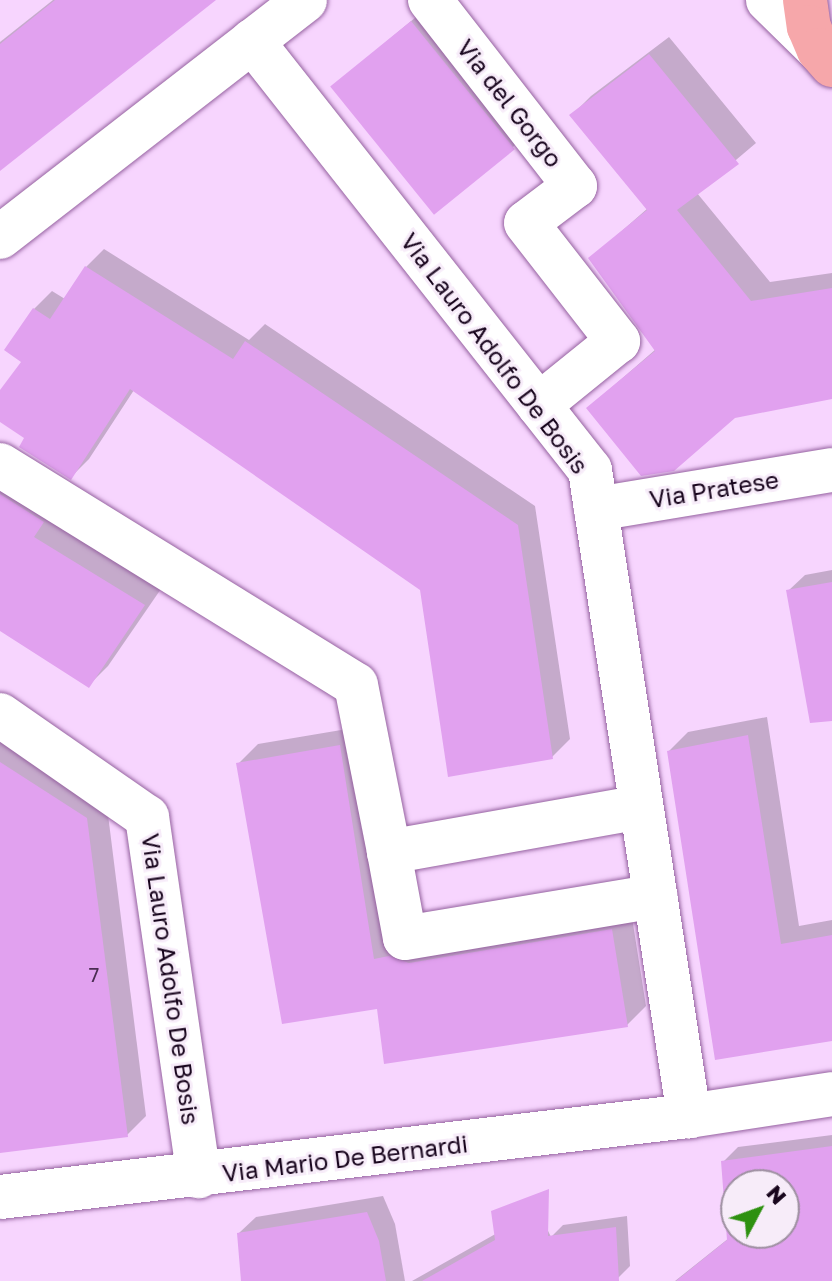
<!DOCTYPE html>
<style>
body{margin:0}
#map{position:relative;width:832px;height:1281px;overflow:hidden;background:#f7d5fe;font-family:"Golos Text",sans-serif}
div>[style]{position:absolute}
.shadow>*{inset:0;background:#0003}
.building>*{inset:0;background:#e1a1ef;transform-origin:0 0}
.roads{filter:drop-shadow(0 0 2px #9562a0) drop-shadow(0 0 2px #9562a0)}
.minor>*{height:44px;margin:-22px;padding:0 22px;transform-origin:22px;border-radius:22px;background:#fff}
.major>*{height:44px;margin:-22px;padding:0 22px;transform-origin:22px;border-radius:22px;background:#f6a7aa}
span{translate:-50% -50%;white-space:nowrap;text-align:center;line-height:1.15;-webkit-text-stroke:6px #f7ecf9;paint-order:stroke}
.number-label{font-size:20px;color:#4a2c52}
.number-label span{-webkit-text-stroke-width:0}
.street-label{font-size:24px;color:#18051d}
.north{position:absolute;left:720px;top:1169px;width:80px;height:80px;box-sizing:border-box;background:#f7ecf9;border:2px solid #9e90a1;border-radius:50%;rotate:49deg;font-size:22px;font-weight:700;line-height:32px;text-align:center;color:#18051d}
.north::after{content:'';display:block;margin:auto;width:28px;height:36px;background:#2e9110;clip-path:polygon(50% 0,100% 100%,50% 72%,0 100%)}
</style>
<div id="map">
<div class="shadow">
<div style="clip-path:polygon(53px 0,213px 0,0 168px,0 42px)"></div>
<div style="clip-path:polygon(428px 7px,528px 132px,512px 148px,333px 86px)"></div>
<div style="clip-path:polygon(669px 37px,756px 143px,697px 193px,770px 282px,832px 273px,832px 397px,588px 408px,656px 349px,591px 258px,648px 208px,572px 115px,591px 96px)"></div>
<div style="clip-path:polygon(104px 249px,249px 340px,265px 324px,535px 506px,570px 739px,552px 757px,422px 589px,134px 390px,89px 459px,71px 477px,27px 438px,0 420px,0 393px,24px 362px,34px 309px,52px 291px,65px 299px,86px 267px)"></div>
<div style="clip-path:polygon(0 484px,163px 586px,108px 666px,89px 685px,0 629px)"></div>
<div style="clip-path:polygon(832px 570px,832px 700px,788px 591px,805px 575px)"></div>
<div style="clip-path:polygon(767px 717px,799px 926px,832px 920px,832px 1039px,669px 751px,688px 732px)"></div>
<div style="clip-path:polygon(359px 727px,393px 941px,631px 911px,646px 1006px,627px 1025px,379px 1007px,239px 763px,258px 744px)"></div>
<div style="clip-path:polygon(0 731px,106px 799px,146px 1116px,127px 1135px,0 1151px)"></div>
<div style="clip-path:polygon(evenodd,832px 1135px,832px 1281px,675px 1281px,729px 1238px,723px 1162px,738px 1147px,832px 1135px,736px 1185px,784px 1185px,784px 1233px,736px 1233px,736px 1185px)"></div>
<div style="clip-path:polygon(383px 1196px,395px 1224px,405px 1281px,243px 1281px,239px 1233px,256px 1217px)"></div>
<div style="clip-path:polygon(538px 1210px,551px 1237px,563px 1225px,627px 1216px,630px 1266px,618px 1278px,603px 1281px,412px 1281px)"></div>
</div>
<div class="building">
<div style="clip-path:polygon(55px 0,216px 0,0 171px,0 44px)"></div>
<div style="left:411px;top:21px;width:165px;height:104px;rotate:51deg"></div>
<div style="clip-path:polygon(649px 54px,739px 164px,677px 210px,751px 301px,832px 288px,832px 399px,735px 418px,674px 471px,641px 476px,586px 408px,655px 351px,588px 258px,647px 210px,569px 115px)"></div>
<div style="clip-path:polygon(85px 266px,233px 359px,245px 341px,518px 525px,553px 759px,448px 777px,420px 590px,130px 389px,71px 480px,19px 447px,24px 438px,0 422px,0 390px,21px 362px,4px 350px,33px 308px,50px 319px)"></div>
<div style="clip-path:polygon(0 494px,44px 522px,34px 537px,145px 605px,89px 688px,0 631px)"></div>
<div style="clip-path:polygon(832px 582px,832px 721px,810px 723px,786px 590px)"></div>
<div style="clip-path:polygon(748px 735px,781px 944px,832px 935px,832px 1041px,715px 1060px,667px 751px)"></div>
<div style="clip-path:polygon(340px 745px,374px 959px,389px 956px,409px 963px,612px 929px,628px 1027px,384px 1064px,377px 1009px,282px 1024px,236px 763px)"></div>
<div style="clip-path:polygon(0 762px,87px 818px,128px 1137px,0 1153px)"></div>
<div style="clip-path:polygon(evenodd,832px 1146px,832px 1281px,676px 1281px,727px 1240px,721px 1161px,832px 1146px,736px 1185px,784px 1185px,784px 1233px,736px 1233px,736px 1185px)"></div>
<div style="clip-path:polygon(549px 1189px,548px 1236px,616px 1227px,619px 1281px,422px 1281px,495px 1240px,491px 1211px)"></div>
<div style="clip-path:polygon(367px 1212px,379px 1241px,386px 1281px,241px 1281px,237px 1233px)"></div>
</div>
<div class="roads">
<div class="minor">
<div style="left:430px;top:0;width:236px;rotate:52.1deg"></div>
<div style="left:575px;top:186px;width:61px;rotate:142.9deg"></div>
<div style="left:526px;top:223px;width:150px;rotate:52.1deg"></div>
<div style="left:618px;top:341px;width:102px;rotate:141deg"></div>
<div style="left:768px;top:0;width:71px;rotate:44.4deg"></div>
<div style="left:252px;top:41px;width:546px;rotate:51.77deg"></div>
<div style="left:590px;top:470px;width:654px;rotate:81.29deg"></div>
<div style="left:0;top:237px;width:386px;rotate:-37.8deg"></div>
<div style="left:0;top:465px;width:418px;rotate:31.7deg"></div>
<div style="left:356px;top:685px;width:170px;rotate:78.8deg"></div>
<div style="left:596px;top:509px;width:239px;rotate:-9.4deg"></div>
<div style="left:0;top:715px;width:179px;rotate:34.8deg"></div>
<div style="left:147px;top:817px;width:363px;rotate:81.8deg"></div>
<div style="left:641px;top:807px;width:256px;rotate:169.9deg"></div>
<div style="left:389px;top:852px;width:87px;rotate:79.5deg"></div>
<div style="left:405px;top:938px;width:254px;rotate:-9.5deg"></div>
<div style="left:0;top:1197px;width:694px;rotate:-6.71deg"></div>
<div style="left:689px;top:1116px;width:145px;rotate:-8.7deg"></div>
</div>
<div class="major">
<div style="left:805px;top:0;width:27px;rotate:82deg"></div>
<div style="left:809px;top:27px;width:25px;rotate:67deg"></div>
<div style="left:819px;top:50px;width:20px;rotate:49deg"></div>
</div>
</div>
<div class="number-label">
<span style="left:94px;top:974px">7</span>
</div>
<div class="street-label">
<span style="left:510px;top:103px;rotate:52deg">Via del Gorgo</span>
<span style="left:495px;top:353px;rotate:53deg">Via Lauro Adolfo De Bosis</span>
<span style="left:714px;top:489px;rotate:-9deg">Via Pratese</span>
<span style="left:171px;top:979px;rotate:82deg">Via Lauro Adolfo De Bosis</span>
<span style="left:345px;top:1158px;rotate:-7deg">Via Mario De Bernardi</span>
</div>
<div class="north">N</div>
</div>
